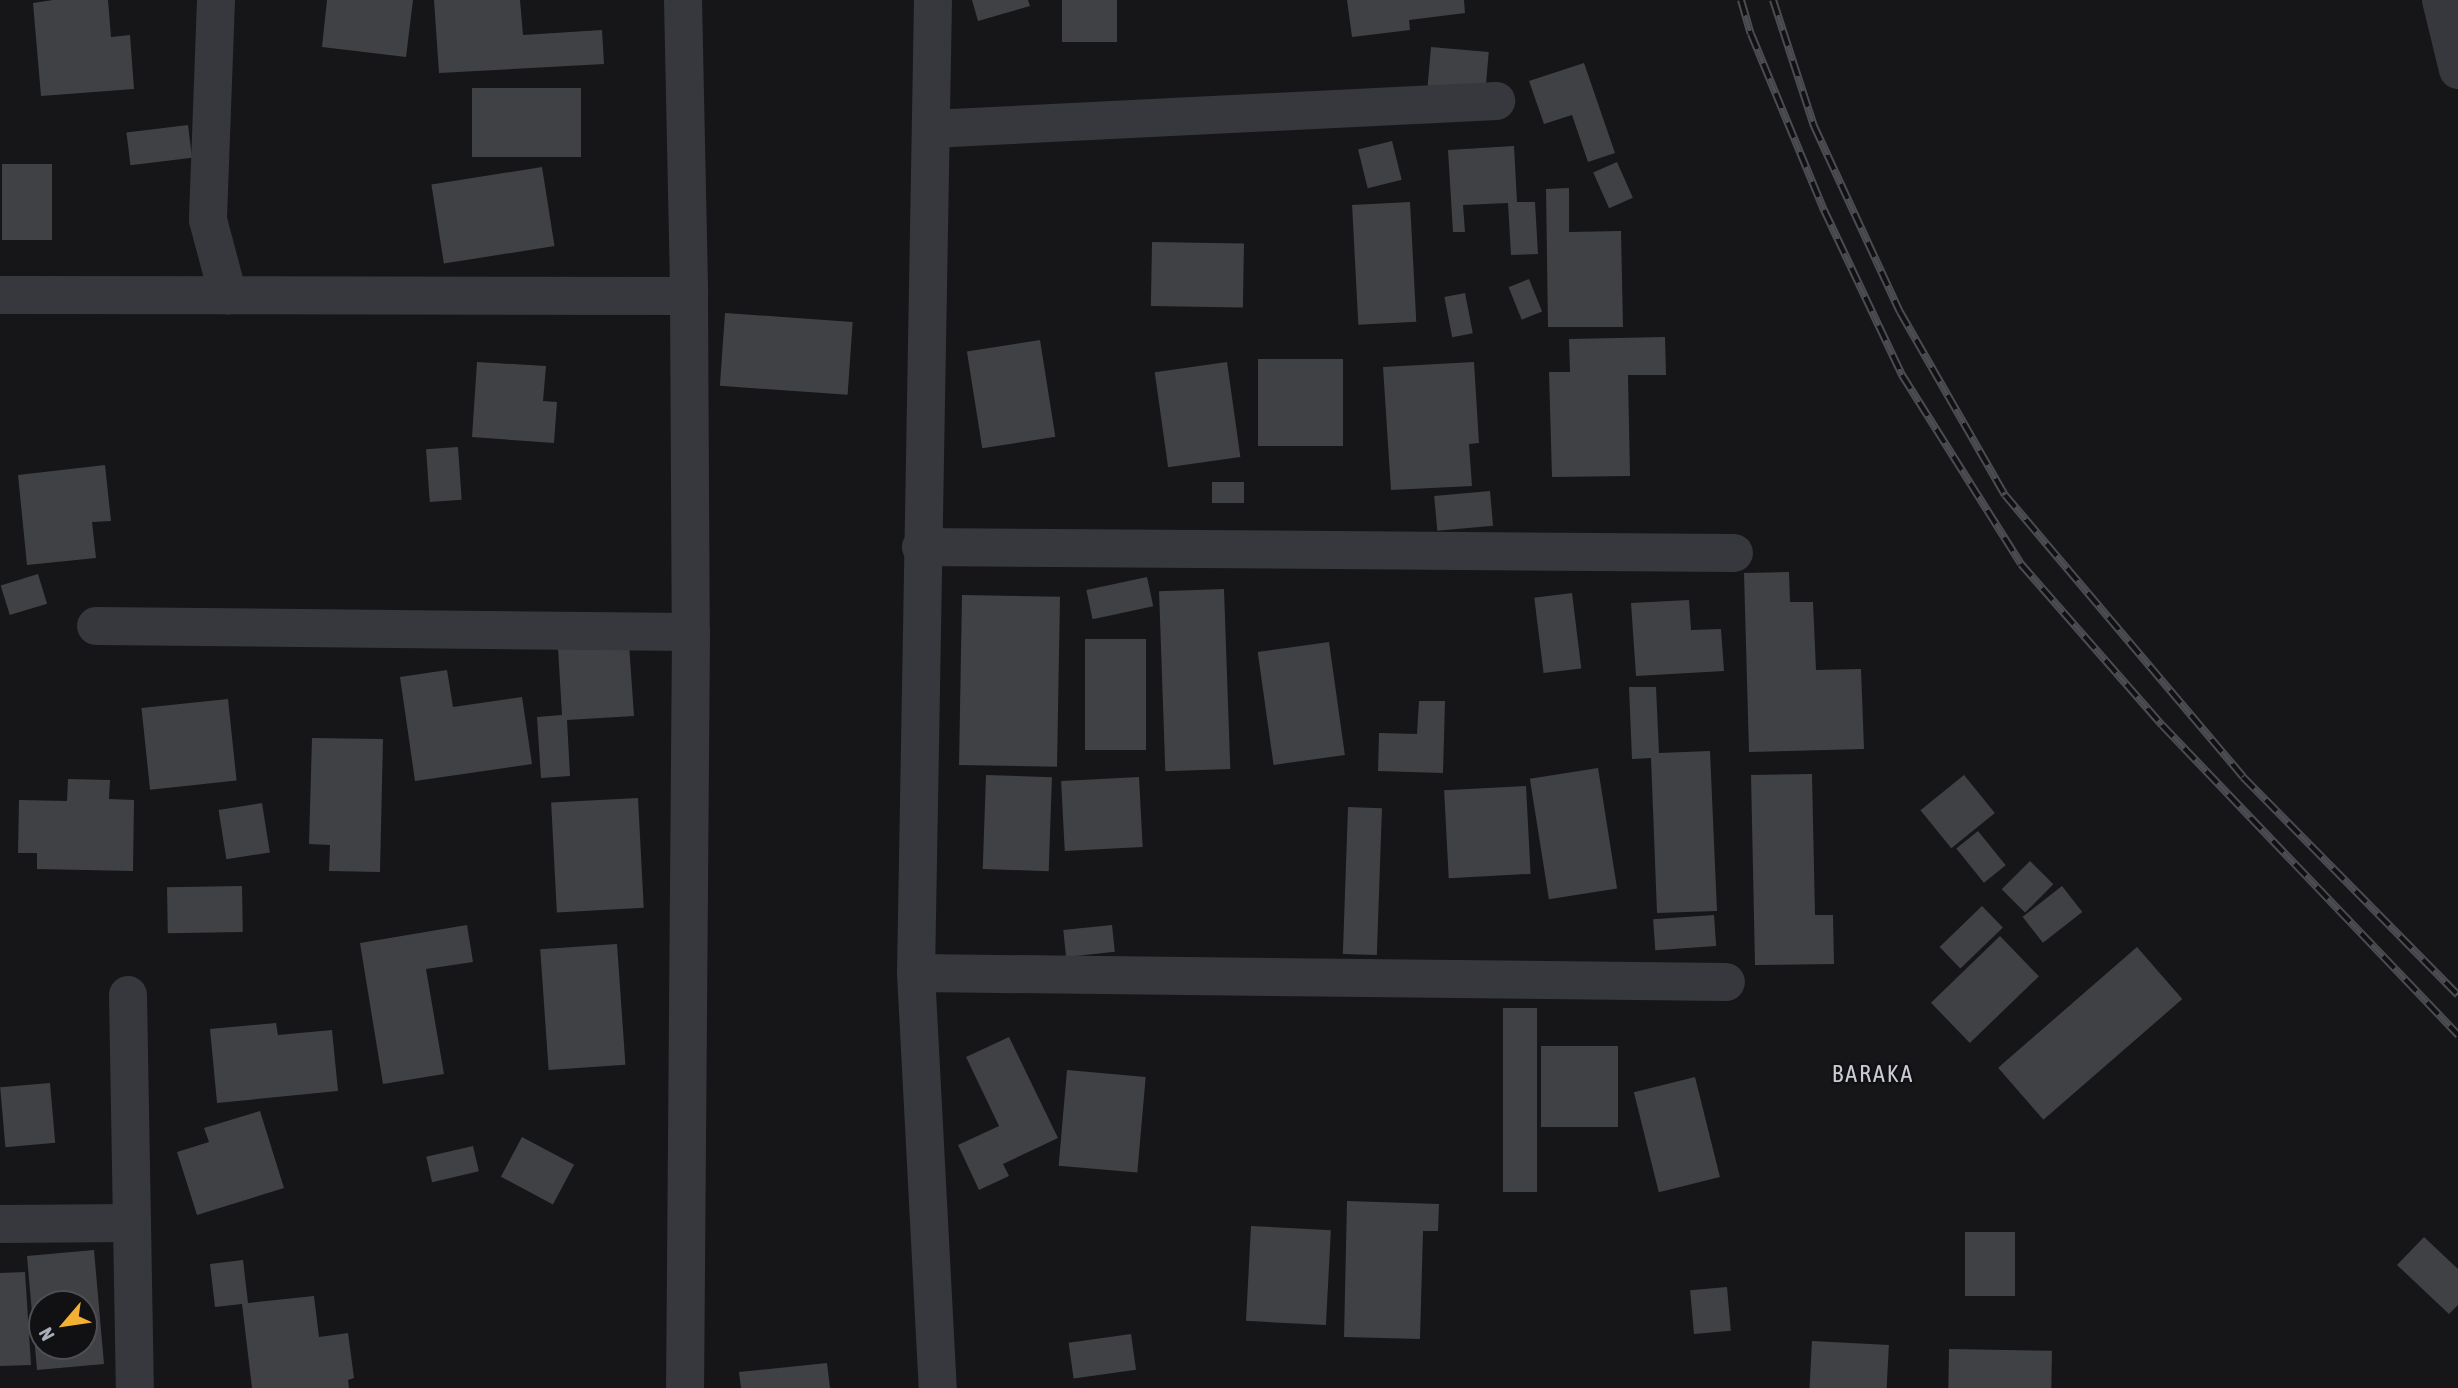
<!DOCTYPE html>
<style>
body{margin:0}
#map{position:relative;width:2458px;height:1388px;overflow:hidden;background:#161618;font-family:"Asap Condensed",sans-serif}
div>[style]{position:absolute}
.building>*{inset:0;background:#404145;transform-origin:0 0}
.street>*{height:38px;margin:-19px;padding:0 19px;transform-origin:19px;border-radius:19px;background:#37383d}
.rail>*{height:8px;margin-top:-4px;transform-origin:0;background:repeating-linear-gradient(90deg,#111113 0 16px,#4a4c52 0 32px);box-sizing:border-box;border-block:2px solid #4a4c52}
span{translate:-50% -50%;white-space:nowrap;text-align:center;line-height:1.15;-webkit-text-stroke:5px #111113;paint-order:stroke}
.quarter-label{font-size:24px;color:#c9ccd4;letter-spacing:2px}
.north{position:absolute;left:28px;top:1290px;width:70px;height:70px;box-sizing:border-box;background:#111113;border:2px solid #4d4f55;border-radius:50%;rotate:241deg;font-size:19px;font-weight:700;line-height:28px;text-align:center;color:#a8adb8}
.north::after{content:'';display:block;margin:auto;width:24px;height:32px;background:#f2b134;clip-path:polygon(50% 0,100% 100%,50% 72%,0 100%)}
</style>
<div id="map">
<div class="building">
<div style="clip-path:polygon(53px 0,108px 0,111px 37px,130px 35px,134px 89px,41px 96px,33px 3px)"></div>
<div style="clip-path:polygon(327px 0,413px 0,406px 57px,322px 47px)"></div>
<div style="clip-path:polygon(434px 0,520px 0,523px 35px,602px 30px,604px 64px,439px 73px)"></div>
<div style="clip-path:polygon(972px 0,1028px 0,1030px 6px,978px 21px)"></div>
<div style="left:1062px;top:0;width:55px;height:42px"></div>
<div style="clip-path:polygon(1347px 0,1464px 0,1465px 13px,1409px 20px,1410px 30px,1352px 37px)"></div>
<div style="left:1431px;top:47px;width:58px;height:39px;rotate:5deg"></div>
<div style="clip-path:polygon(1584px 63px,1615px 153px,1588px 162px,1572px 115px,1544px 124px,1529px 81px)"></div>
<div style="left:472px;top:88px;width:109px;height:69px"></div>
<div style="left:188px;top:125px;width:33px;height:62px;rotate:83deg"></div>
<div style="left:1392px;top:141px;width:40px;height:35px;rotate:76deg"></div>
<div style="clip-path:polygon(1514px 146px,1517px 202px,1535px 202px,1538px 254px,1511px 255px,1508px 203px,1463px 205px,1465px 232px,1453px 232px,1448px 150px)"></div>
<div style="left:1617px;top:162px;width:39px;height:26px;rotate:66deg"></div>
<div style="left:2px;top:164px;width:50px;height:76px"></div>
<div style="left:542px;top:167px;width:80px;height:112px;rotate:81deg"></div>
<div style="clip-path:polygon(1569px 188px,1569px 232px,1621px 231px,1623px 327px,1548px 327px,1546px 189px)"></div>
<div style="left:1410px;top:202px;width:120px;height:58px;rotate:87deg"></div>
<div style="left:1152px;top:242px;width:92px;height:64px;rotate:1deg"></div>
<div style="left:1529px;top:279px;width:35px;height:22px;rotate:68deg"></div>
<div style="left:1465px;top:293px;width:41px;height:21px;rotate:79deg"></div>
<div style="left:725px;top:313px;width:128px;height:73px;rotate:4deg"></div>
<div style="clip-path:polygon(1665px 337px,1666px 375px,1628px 375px,1630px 476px,1552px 477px,1549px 372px,1570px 372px,1569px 339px)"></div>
<div style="left:1040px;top:340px;width:98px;height:74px;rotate:81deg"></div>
<div style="left:1258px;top:359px;width:85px;height:87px"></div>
<div style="clip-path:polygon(477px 362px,546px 366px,543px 401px,557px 402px,554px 443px,472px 437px)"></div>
<div style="left:1227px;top:362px;width:96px;height:73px;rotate:82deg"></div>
<div style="clip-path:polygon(1474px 362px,1479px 443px,1469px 444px,1472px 486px,1391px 490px,1383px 367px)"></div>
<div style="left:458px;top:447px;width:53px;height:32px;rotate:86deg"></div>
<div style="clip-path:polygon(105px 465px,111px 521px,92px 522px,96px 558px,27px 565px,18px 475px)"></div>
<div style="left:1212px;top:482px;width:32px;height:21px"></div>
<div style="left:1490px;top:491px;width:35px;height:56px;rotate:85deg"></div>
<div style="clip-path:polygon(1789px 572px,1790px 602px,1813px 602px,1816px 670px,1861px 669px,1864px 749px,1749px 752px,1744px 573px)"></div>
<div style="left:38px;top:574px;width:31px;height:39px;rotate:73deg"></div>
<div style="left:1147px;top:577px;width:30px;height:62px;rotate:78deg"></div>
<div style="left:1224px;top:589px;width:180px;height:65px;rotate:88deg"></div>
<div style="left:1572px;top:593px;width:76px;height:38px;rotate:83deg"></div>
<div style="left:962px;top:595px;width:98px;height:170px;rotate:1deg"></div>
<div style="clip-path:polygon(1689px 600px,1691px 630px,1721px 629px,1724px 671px,1636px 676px,1631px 603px)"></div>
<div style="left:1085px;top:639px;width:61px;height:111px"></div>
<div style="left:1329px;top:642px;width:114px;height:72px;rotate:82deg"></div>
<div style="clip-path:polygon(629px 644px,634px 716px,567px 720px,570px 776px,541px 778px,537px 717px,562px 715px,558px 648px)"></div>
<div style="clip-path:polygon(447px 670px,453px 707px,522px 697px,532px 764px,415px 781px,400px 677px)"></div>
<div style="clip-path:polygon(1629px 687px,1656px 687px,1659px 753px,1710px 751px,1717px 911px,1657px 913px,1651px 758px,1632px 759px)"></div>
<div style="left:228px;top:699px;width:82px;height:87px;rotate:84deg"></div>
<div style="clip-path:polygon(1419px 701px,1445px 701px,1443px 773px,1378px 771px,1379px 733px,1417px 734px)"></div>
<div style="clip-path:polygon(312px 738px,383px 739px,380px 872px,329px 871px,330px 845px,309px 844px)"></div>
<div style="left:1598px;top:768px;width:122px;height:69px;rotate:81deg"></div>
<div style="clip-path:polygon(1812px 774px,1815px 915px,1833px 915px,1834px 964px,1755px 965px,1751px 775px)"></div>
<div style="left:986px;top:775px;width:66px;height:94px;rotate:2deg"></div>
<div style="left:1964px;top:775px;width:49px;height:56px;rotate:51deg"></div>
<div style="left:1139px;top:777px;width:70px;height:78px;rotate:87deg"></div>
<div style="clip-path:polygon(68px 779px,110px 780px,109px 799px,134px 800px,133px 871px,37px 869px,37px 853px,18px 853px,19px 800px,67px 801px)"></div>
<div style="left:1526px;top:786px;width:88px;height:82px;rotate:87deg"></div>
<div style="left:638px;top:798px;width:110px;height:87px;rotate:87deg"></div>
<div style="left:262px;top:803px;width:50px;height:44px;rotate:81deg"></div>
<div style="left:1348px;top:807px;width:34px;height:147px;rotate:2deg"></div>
<div style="left:1978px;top:831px;width:44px;height:28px;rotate:51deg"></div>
<div style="left:2030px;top:861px;width:33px;height:40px;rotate:45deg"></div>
<div style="left:242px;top:886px;width:46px;height:75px;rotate:89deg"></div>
<div style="left:2062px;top:886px;width:33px;height:50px;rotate:52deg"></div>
<div style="left:1982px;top:906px;width:30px;height:59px;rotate:46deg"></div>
<div style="left:1714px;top:915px;width:31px;height:61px;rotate:86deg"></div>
<div style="clip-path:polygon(467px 925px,473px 962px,426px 969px,444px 1074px,383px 1084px,360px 943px)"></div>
<div style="left:1112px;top:925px;width:27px;height:49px;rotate:84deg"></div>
<div style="left:2000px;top:936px;width:56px;height:96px;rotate:46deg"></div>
<div style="left:617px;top:944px;width:121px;height:77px;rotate:86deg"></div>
<div style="left:2137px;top:947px;width:69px;height:184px;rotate:49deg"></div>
<div style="left:1503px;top:1008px;width:34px;height:184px"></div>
<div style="clip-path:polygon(276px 1023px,278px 1035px,332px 1030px,338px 1091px,217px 1103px,210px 1029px)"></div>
<div style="clip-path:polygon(1009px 1037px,1058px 1138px,1003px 1164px,1009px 1176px,979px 1190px,958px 1145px,999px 1126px,966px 1057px)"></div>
<div style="left:1541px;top:1046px;width:77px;height:81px"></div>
<div style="left:1067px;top:1070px;width:79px;height:96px;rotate:5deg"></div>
<div style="left:1695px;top:1077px;width:103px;height:63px;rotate:76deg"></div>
<div style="left:50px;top:1083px;width:60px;height:50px;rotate:85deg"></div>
<div style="clip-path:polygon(260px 1111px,284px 1188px,197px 1215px,177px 1152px,209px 1142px,204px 1128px)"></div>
<div style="left:522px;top:1137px;width:59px;height:45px;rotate:28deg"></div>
<div style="left:473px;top:1146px;width:26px;height:48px;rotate:77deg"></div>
<div style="clip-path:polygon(1347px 1201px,1439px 1204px,1438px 1231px,1423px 1231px,1420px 1339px,1344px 1337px)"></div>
<div style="left:1251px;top:1226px;width:80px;height:95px;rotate:3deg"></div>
<div style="left:1965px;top:1232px;width:50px;height:64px"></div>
<div style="clip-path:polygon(2424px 1237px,2458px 1269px,2458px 1305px,2449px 1314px,2397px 1265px)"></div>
<div style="clip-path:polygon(evenodd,94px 1250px,104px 1364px,37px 1370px,27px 1256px,94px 1250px,42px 1304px,84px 1304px,84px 1346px,42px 1346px,42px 1304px)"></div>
<div style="clip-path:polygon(243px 1260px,248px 1303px,314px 1296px,319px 1337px,348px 1333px,354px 1378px,348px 1380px,349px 1388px,252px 1388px,242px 1304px,215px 1307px,210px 1264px)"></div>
<div style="clip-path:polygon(25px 1272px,31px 1365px,0 1366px,0 1273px)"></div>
<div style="left:1727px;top:1287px;width:44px;height:37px;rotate:85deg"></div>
<div style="left:1131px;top:1334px;width:36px;height:63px;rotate:82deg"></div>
<div style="left:1812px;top:1341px;width:77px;height:47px;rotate:3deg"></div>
<div style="left:1949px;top:1349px;width:103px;height:39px;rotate:1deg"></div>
<div style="clip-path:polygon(827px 1363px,830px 1388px,741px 1388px,739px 1372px)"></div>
</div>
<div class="street">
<div style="left:216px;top:0;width:220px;rotate:92.1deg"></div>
<div style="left:208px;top:220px;width:78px;rotate:75.1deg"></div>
<div style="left:683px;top:0;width:296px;rotate:88.8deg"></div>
<div style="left:689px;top:296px;width:336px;rotate:89.7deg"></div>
<div style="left:691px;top:632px;width:756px;rotate:90.45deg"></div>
<div style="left:933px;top:0;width:973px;rotate:91deg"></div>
<div style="left:916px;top:973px;width:416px;rotate:87deg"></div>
<div style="left:2441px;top:0;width:72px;rotate:76.3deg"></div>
<div style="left:931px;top:129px;width:566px;rotate:-2.84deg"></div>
<div style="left:0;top:295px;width:689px;rotate:0.08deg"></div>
<div style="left:921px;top:547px;width:813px;rotate:0.42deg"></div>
<div style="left:96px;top:626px;width:595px;rotate:0.58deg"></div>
<div style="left:916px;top:973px;width:810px;rotate:0.64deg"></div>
<div style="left:128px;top:995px;width:393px;rotate:89deg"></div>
<div style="left:0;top:1224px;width:132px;rotate:-0.4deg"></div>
</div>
<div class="rail">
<div style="left:1741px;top:0;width:35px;rotate:74deg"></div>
<div style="left:1751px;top:34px;width:191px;rotate:67.5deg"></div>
<div style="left:1824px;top:210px;width:183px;rotate:64.7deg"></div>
<div style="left:1902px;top:375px;width:223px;rotate:57.8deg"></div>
<div style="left:2021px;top:564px;width:214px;rotate:48.8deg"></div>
<div style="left:2162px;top:725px;width:429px;rotate:46.3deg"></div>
<div style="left:1773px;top:0;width:133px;rotate:72deg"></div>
<div style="left:1814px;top:126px;width:205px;rotate:65.2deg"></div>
<div style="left:1900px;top:312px;width:211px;rotate:60.2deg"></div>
<div style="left:2005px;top:495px;width:369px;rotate:49.8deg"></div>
<div style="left:2243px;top:777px;width:306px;rotate:45.4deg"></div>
</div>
<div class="quarter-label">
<span style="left:1873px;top:1074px">BARAKA</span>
</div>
<div class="north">N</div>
</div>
